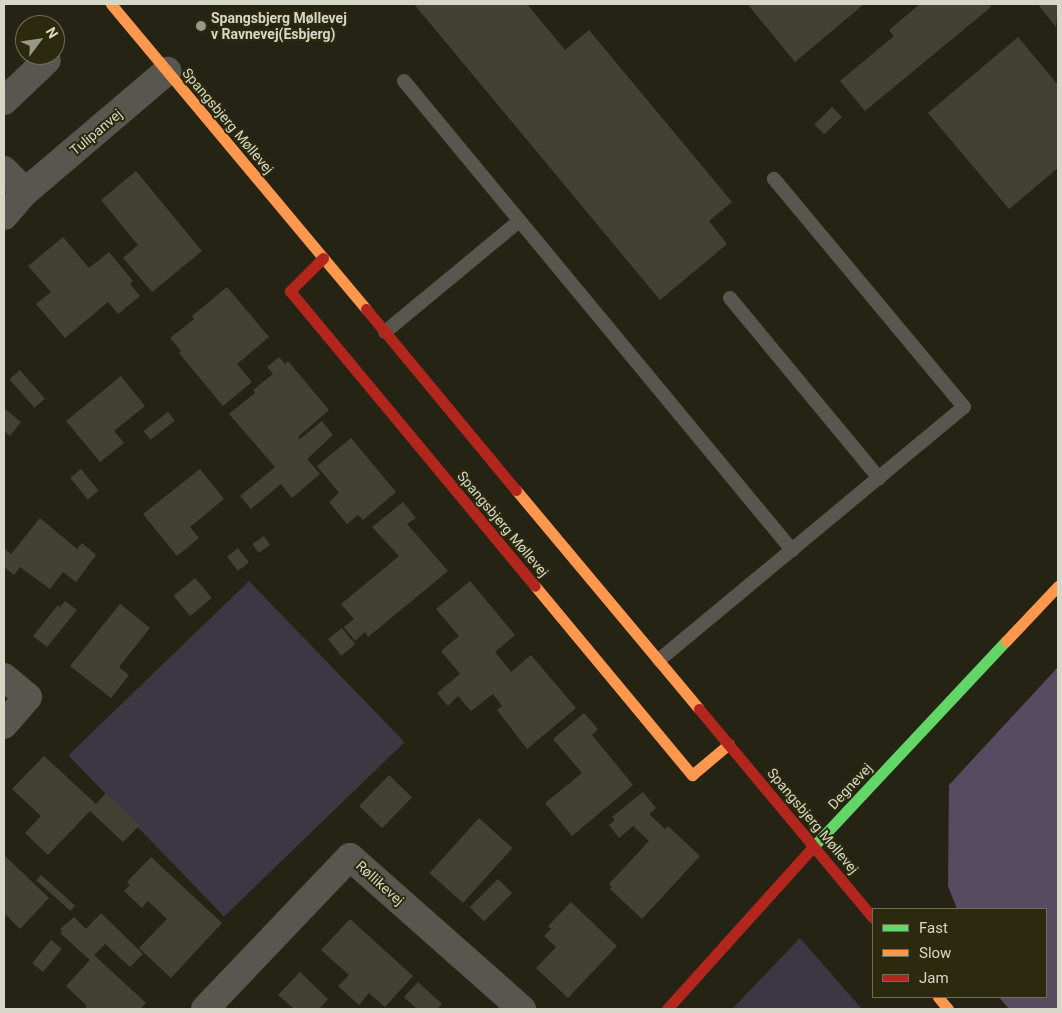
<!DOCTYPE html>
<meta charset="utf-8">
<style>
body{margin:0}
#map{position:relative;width:1062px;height:1013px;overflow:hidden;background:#252414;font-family:Roboto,sans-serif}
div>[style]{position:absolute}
.green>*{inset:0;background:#3d3743;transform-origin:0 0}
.forest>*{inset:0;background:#564c61}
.building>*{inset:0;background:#424234;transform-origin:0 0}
.lane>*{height:14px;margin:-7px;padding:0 7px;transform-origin:7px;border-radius:7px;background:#575750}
.street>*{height:28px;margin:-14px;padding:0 14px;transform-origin:14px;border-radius:14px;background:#575750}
.fast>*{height:11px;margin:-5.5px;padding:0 5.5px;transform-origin:5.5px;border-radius:5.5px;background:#63d668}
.slow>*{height:11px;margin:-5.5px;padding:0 5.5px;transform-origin:5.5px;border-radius:5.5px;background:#ff974d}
.jam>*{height:11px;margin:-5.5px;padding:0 5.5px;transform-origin:5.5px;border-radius:5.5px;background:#b3261e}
.dots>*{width:14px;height:14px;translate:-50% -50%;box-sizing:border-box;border:2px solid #2b2a0e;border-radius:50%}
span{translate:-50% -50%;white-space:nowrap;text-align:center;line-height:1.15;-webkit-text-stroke:4px #2b2a0e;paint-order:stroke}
.poi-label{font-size:14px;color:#d6d7c6;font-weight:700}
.left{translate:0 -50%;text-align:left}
.street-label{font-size:14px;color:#d6d7c6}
.frame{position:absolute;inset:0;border:5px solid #d6d7c6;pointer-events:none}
.legend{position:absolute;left:872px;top:908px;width:175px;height:90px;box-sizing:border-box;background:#2b2a0e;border:1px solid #6f6f58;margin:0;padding:6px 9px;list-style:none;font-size:15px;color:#d6d7c6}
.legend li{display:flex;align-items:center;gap:10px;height:25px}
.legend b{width:25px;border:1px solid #6f6f58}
.north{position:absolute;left:15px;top:15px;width:50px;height:50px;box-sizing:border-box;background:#2b2a0e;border:1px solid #6f6f58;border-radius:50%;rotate:59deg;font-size:14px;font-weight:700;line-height:20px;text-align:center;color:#d6d7c6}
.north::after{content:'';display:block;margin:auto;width:18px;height:22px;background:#989888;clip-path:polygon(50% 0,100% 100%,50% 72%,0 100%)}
</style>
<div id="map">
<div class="green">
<div style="left:249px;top:581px;width:224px;height:251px;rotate:46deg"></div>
<div style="clip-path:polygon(800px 938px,862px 1009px,732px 1009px)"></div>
</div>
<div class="forest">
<div style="clip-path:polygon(1058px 667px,1058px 1009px,1009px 1009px,999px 997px,1046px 997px,1046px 909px,957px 909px,948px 886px,949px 785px)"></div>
</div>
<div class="building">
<div style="clip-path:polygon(414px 4px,527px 4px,565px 50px,589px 30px,732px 202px,709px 221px,727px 244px,660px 300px)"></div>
<div style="clip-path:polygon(752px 4px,864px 4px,795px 62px,749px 6px)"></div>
<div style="clip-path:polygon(920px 4px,989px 4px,991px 7px,865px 111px,840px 81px,894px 36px,889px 30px)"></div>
<div style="clip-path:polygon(1041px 4px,1058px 4px,1056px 27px,1039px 6px)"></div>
<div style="clip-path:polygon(1018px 37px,1058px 85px,1058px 168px,1009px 209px,928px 113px)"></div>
<div style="left:832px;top:107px;width:14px;height:25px;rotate:45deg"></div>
<div style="clip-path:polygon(136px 171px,202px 251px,152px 292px,123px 258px,138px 245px,101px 200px)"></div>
<div style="clip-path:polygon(63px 237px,89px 268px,109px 252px,133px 281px,130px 284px,140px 296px,118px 314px,108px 302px,65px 338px,36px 304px,51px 292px,28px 266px)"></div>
<div style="clip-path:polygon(227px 287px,269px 337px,237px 364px,252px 382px,223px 406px,179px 353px,181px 351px,170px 338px,194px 319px,192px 316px)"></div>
<div style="clip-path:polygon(279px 357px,285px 364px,288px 361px,329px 410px,298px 437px,300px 439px,322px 421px,333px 435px,307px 459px,320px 474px,292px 498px,281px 484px,251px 509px,240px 496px,275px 467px,229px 414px,255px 393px,253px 390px,273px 374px,267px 367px)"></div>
<div style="left:20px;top:370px;width:38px;height:14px;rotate:49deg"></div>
<div style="clip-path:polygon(121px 376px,145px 406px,114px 431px,124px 443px,100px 462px,66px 421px)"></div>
<div style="clip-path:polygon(4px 408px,21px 422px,10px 436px,4px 431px)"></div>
<div style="left:168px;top:412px;width:11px;height:31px;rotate:52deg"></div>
<div style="clip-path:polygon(351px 438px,396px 492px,363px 520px,358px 515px,347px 524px,329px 502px,339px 493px,317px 466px)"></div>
<div style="left:81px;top:469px;width:28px;height:14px;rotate:51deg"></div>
<div style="clip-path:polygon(200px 469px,224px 499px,190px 527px,199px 538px,177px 556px,143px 514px)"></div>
<div style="clip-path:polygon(403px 502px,416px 518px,407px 524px,448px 571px,368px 637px,365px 632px,355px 641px,344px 627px,354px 619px,341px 604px,399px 556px,372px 527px)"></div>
<div style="clip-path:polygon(40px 518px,77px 549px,82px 543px,96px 555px,76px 582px,63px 572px,50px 589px,20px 567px,14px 575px,4px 567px,4px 551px,5px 549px,11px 554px)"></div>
<div style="left:264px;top:536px;width:11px;height:14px;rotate:56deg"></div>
<div style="left:238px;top:548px;width:18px;height:14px;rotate:52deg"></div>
<div style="left:195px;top:578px;width:26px;height:28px;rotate:50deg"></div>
<div style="clip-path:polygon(470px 581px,515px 635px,495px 652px,511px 672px,531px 655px,576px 708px,527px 749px,497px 710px,502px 706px,493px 694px,471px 711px,458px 696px,448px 706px,437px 693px,460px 674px,441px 651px,459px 636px,436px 609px)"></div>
<div style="clip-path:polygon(65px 601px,77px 610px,47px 647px,33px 636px,58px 605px,60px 607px)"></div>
<div style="clip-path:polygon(120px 604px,150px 628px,119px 667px,129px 675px,111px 698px,70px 666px)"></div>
<div style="left:342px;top:628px;width:21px;height:18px;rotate:51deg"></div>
<div style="clip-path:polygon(584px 713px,598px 729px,592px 735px,633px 785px,572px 836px,545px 803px,582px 773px,553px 739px)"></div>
<div style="clip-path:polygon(44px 756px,96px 804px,106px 793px,140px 825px,123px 842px,90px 811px,48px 855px,25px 833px,41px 816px,12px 789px)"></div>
<div style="left:389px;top:775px;width:32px;height:43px;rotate:44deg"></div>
<div style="clip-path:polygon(643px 792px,656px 808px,649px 814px,665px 829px,668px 826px,700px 856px,642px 919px,610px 889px,612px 887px,609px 884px,649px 841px,633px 826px,619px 838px,609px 825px,615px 820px,612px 817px)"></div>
<div style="left:479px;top:818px;width:45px;height:74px;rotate:42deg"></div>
<div style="clip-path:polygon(4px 855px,49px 898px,20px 929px,4px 913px)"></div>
<div style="clip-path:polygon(151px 857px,222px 923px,171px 978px,139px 948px,167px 919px,148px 901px,142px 908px,124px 891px,130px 885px,127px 882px)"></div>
<div style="left:41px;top:875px;width:46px;height:7px;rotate:42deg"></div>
<div style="left:498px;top:879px;width:20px;height:40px;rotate:45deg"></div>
<div style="clip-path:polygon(571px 902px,617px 946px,568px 998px,536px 968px,556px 947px,544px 936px,551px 929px,548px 926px)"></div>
<div style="clip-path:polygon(101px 913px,143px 954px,130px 967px,105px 944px,94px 955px,146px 1003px,140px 1009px,84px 1009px,87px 1006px,66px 986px,90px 960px,60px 933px,62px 931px,60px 929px,74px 917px,86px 929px)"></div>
<div style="clip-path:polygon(350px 919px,413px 976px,385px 1007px,369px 993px,359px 1005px,338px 986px,349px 975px,321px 950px)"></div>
<div style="left:51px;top:940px;width:14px;height:30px;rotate:39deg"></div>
<div style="clip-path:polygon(300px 972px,328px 999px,319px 1009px,294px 1009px,278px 995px)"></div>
<div style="clip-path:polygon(418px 982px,442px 1004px,437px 1009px,417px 1009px,404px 997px)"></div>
</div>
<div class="lane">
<div style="left:404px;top:81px;width:609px;rotate:50.4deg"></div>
<div style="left:730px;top:298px;width:234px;rotate:50.4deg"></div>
<div style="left:385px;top:332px;width:174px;rotate:-39.6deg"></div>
<div style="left:659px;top:660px;width:396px;rotate:-39.7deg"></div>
<div style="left:964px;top:407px;width:297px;rotate:-129.8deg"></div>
</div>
<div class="street">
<div style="left:4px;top:101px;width:59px;rotate:-43.6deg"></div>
<div style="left:4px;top:170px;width:30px;rotate:46deg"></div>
<div style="left:4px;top:216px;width:32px;rotate:-49deg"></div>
<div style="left:25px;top:192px;width:187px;rotate:-40.4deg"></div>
<div style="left:4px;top:677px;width:31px;rotate:40deg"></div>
<div style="left:28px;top:697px;width:37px;rotate:131deg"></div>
<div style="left:205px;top:1009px;width:210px;rotate:-46.4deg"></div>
<div style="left:350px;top:857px;width:230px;rotate:41.5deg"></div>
</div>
<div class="fast">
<div style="left:812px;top:848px;width:284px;rotate:-46.9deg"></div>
</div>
<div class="slow">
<div style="left:111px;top:4px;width:398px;rotate:50.1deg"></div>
<div style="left:516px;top:490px;width:285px;rotate:50.1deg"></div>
<div style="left:535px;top:586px;width:246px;rotate:50.3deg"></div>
<div style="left:692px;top:775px;width:48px;rotate:-40deg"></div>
<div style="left:1006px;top:641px;width:76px;rotate:-46.6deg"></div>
<div style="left:938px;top:997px;width:16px;rotate:50deg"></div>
</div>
<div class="jam">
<div style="left:323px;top:258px;width:47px;rotate:135deg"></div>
<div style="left:290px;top:291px;width:383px;rotate:50.3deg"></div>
<div style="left:366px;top:309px;width:235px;rotate:50.4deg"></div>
<div style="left:699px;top:709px;width:272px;rotate:50.2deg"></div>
<div style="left:667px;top:1009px;width:217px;rotate:-48deg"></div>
</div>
<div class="dots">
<div style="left:201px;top:26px;background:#989888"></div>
</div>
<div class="poi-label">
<span class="left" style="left:211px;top:26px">Spangsbjerg Møllevej<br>v Ravnevej(Esbjerg)</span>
</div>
<div class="street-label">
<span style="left:228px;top:121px;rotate:50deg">Spangsbjerg Møllevej</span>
<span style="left:96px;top:132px;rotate:-40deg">Tulipanvej</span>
<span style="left:503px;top:524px;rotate:50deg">Spangsbjerg Møllevej</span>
<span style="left:850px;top:786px;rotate:-47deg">Degnevej</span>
<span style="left:813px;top:821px;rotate:50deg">Spangsbjerg Møllevej</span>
<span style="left:380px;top:883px;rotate:42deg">Røllikevej</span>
</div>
<div class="frame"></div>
<ul class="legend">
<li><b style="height:6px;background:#63d668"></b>Fast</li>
<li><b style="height:6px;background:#ff974d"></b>Slow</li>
<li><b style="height:6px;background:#b3261e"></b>Jam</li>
</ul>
<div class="north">N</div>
</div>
